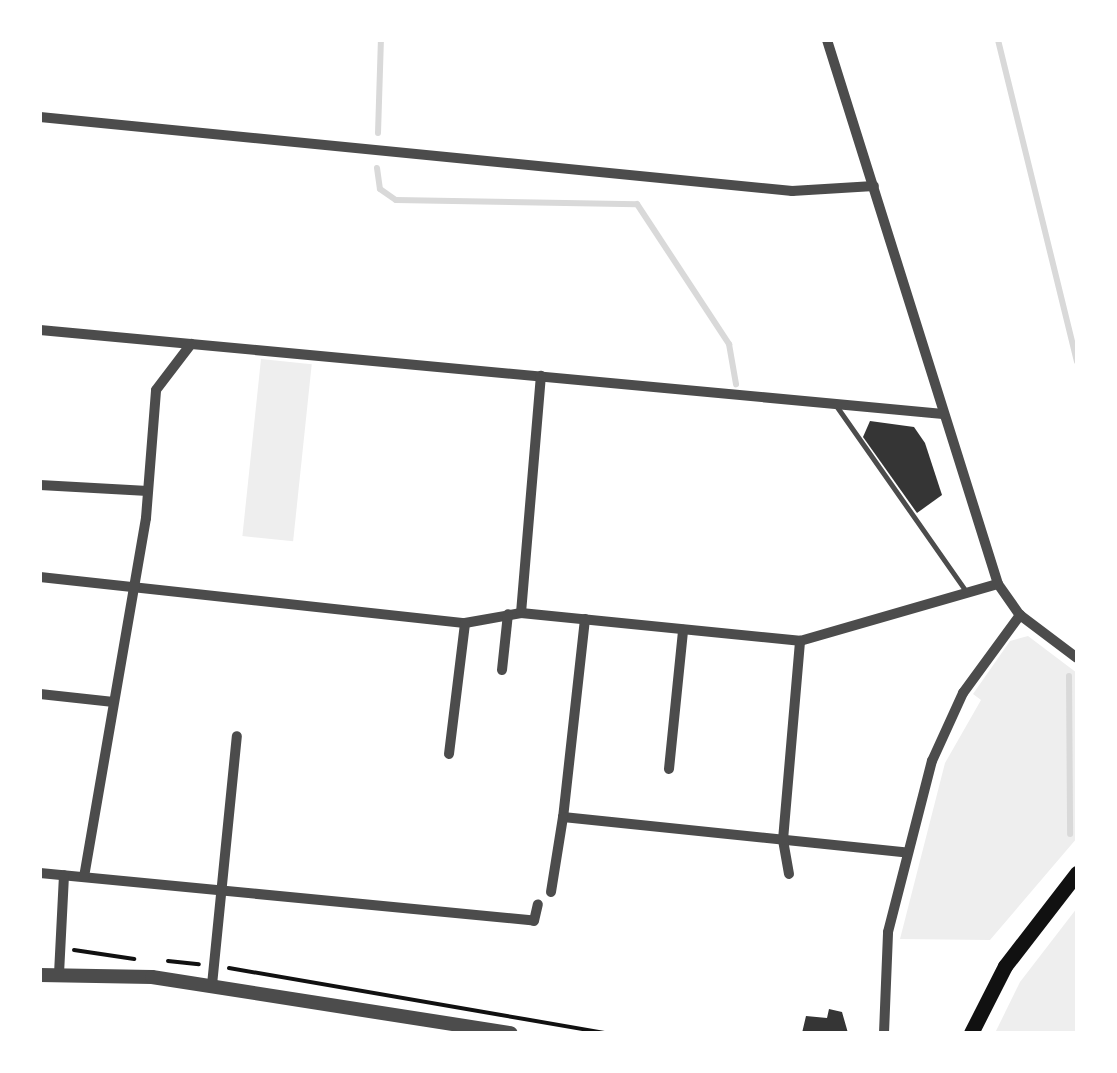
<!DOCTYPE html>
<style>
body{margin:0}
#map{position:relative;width:1117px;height:1073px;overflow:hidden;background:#fff;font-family:Raleway,sans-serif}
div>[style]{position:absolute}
.green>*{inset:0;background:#eee;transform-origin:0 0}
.stream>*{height:6px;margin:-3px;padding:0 3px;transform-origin:3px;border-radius:3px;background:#d9d9d9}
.building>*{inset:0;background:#353535}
.path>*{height:4px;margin:-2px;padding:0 2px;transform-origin:2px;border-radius:2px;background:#111}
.service>*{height:5px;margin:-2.5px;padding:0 2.5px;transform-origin:2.5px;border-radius:2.5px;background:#4c4c4c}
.minor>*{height:10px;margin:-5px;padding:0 5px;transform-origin:5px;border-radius:5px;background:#4c4c4c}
.tertiary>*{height:14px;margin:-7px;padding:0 7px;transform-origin:7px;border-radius:7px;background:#4c4c4c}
.secondary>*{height:15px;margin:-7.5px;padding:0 7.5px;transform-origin:7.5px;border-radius:7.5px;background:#111}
span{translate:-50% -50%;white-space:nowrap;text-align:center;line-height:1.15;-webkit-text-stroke:8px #fff;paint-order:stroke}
.frame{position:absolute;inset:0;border:42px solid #fff;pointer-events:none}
</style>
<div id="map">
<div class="green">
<div style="left:261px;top:359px;width:51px;height:178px;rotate:6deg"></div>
<div style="clip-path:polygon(1028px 636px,1077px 673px,1077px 838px,990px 940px,900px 939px,945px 763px,981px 700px,973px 694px,1010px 641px)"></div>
<div style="clip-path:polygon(1077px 908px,1077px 1033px,995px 1033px,1020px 982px)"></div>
</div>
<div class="stream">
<div style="left:998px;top:40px;width:331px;rotate:76.2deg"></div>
<div style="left:378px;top:133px;width:93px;rotate:-88.2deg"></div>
<div style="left:377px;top:168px;width:21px;rotate:82deg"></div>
<div style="left:380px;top:189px;width:19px;rotate:35deg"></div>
<div style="left:396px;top:200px;width:241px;rotate:1deg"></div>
<div style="left:637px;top:204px;width:168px;rotate:56.7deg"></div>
<div style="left:729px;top:344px;width:41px;rotate:80.1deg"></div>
<div style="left:1069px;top:676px;width:158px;rotate:89.6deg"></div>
</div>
<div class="building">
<div style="clip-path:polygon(870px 421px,914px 427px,925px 443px,942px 495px,917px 513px,863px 437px)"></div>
<div style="clip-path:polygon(829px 1009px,842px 1012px,848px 1033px,802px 1033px,806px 1016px,827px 1018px)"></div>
</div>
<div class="path">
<div style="left:74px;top:950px;width:61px;rotate:8.5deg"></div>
<div style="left:168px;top:961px;width:31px;rotate:6deg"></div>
<div style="left:229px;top:968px;width:381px;rotate:9.8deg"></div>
</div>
<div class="service">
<div style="left:837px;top:407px;width:225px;rotate:55deg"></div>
</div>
<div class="minor">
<div style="left:827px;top:40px;width:570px;rotate:72.55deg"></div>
<div style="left:998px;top:584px;width:38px;rotate:55deg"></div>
<div style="left:1020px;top:615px;width:71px;rotate:37deg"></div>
<div style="left:40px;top:117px;width:756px;rotate:5.62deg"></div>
<div style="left:792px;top:191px;width:82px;rotate:-3.5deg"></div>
<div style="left:40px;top:330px;width:907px;rotate:5.31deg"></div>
<div style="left:40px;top:485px;width:108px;rotate:3.2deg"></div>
<div style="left:40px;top:577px;width:427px;rotate:6.2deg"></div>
<div style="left:465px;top:623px;width:57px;rotate:-10.1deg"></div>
<div style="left:521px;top:613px;width:280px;rotate:5.7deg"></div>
<div style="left:800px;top:641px;width:206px;rotate:-16.1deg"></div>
<div style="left:521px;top:613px;width:238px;rotate:-85.2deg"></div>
<div style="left:585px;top:619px;width:199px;rotate:96.3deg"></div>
<div style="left:563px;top:817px;width:343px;rotate:5.9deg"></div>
<div style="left:502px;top:670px;width:56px;rotate:-83.9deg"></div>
<div style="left:40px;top:694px;width:74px;rotate:6.2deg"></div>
<div style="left:449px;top:754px;width:132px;rotate:-83deg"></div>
<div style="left:669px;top:769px;width:140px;rotate:-84.2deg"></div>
<div style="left:40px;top:873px;width:496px;rotate:5.5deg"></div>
<div style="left:534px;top:921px;width:17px;rotate:-77deg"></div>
<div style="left:789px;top:874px;width:35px;rotate:-100deg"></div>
<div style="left:783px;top:840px;width:200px;rotate:-85.1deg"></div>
<div style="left:84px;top:877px;width:364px;rotate:-80.2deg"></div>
<div style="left:146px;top:518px;width:128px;rotate:-85.5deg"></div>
<div style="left:156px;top:390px;width:58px;rotate:-52.7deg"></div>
<div style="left:551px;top:892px;width:76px;rotate:-80.9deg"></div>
<div style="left:59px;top:974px;width:99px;rotate:-87.1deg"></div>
<div style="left:212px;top:985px;width:250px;rotate:-84.3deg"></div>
<div style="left:884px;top:1033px;width:101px;rotate:-87.7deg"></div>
<div style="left:888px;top:932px;width:177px;rotate:-75.6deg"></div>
<div style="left:932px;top:761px;width:75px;rotate:-65.5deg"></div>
<div style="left:963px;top:693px;width:97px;rotate:-53.8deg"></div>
</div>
<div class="tertiary">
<div style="left:40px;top:975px;width:112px;rotate:1deg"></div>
<div style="left:152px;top:977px;width:363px;rotate:8.9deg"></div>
</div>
<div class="secondary">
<div style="left:971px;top:1033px;width:75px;rotate:-63.1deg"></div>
<div style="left:1005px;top:966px;width:118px;rotate:-52.3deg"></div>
</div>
<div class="frame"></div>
</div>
